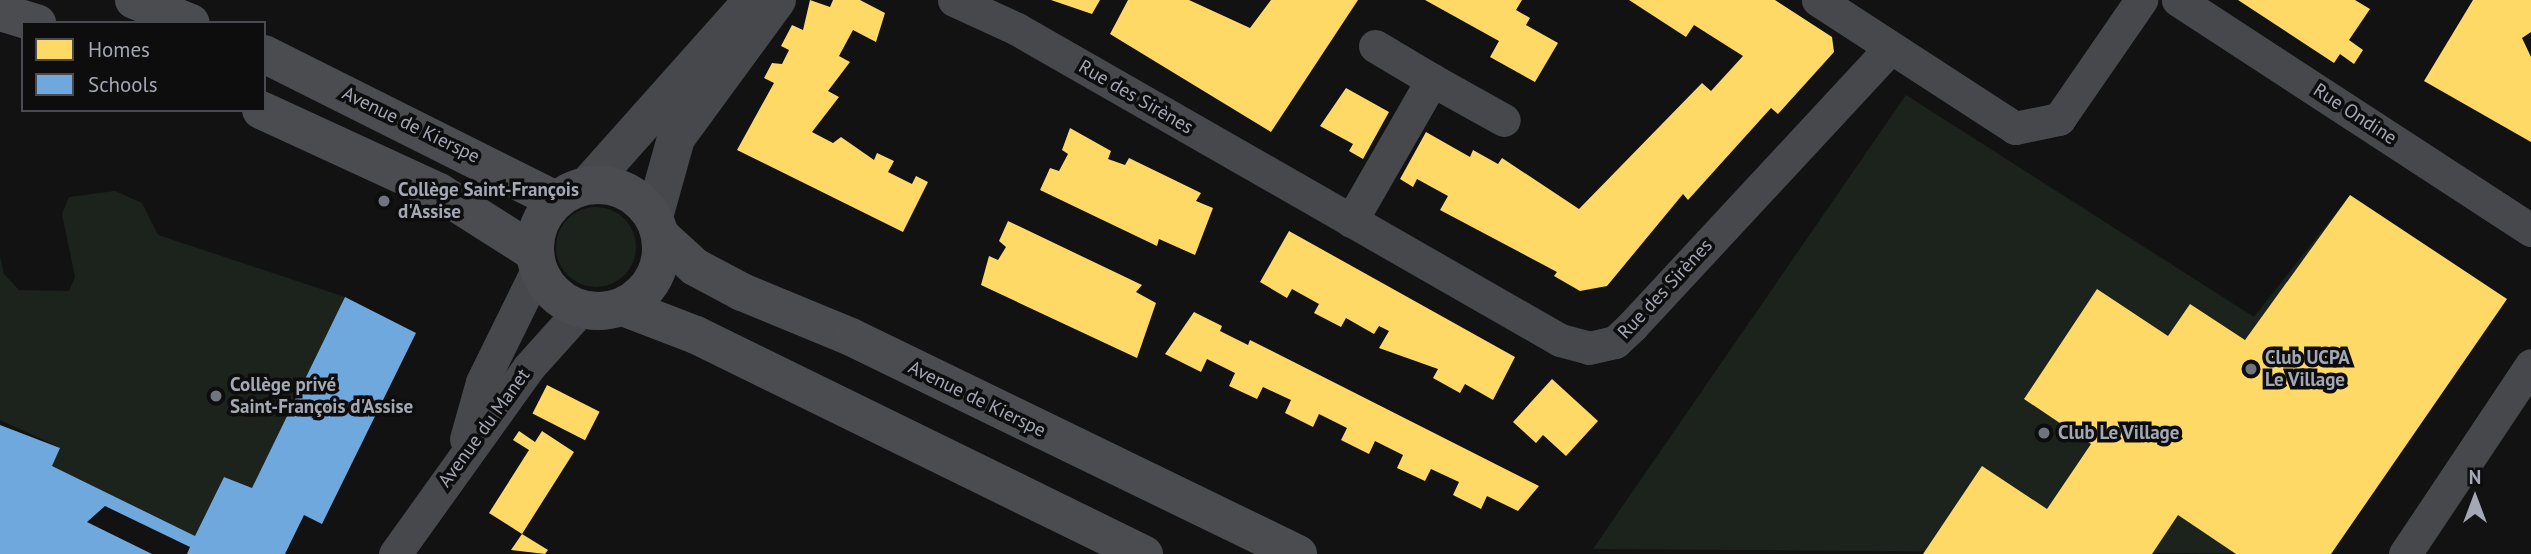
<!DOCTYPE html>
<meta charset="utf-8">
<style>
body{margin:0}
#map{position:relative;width:2531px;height:554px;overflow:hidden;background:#121213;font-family:"PT Sans",sans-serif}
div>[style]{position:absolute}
.green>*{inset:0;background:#1c231d}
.round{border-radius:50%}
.homes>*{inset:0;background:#ffd966;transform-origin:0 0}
.schools>*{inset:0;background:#6fa8dc}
.minor>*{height:33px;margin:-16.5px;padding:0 16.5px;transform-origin:16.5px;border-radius:16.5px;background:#47484b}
.tertiary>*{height:38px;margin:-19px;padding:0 19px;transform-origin:19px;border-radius:19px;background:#47484b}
.secondary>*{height:38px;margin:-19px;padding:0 19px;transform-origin:19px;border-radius:19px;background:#4a4c4f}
.secondary>.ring{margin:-19px;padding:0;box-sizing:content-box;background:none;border:38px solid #4a4c4f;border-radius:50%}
.dots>*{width:19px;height:19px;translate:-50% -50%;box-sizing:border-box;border:4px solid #0d0d0e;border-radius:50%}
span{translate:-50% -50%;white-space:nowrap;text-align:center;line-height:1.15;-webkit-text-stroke:7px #0d0d0e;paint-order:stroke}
.street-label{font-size:19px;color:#a3a8b4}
.poi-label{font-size:19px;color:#a3a8b4;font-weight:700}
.left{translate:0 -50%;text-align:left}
.legend{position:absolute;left:21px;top:21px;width:245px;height:91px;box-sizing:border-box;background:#0d0d0e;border:2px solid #494b50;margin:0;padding:9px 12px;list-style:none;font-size:21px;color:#a3a8b4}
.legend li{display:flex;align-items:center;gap:14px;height:35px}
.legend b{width:35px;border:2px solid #494b50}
.north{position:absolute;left:2440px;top:463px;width:70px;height:70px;-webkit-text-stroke:5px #0d0d0e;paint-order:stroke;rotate:0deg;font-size:19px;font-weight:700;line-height:28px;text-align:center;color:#a3a8b4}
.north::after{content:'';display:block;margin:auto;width:24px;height:32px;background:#a3a8b4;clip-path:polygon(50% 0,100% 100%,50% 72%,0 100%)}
</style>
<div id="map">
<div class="green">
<div style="clip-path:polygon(1906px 95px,2254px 317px,2350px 195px,2507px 299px,2331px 554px,1593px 549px)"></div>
<div style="clip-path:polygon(115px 191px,142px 203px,158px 235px,345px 297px,252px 488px,224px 477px,195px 536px,52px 466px,59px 447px,0 420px,0 257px,4px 274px,19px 290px,69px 291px,75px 277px,62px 214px,69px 197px)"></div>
<div class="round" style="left:556px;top:207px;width:80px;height:80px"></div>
</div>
<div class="homes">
<div style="clip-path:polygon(810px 0,830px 7px,833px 0,860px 0,885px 13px,876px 42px,853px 30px,839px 56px,850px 62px,828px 91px,839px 97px,812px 132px,833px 143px,841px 137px,874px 160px,877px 153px,894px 161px,888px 172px,912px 184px,916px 176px,928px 182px,903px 232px,737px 150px,774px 83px,764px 78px,772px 63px,782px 64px,789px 50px,781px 46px,792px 25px,803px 30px)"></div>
<div style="clip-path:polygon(1051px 0,1100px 0,1092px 14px)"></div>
<div style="clip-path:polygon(1128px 0,1189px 0,1250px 28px,1271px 0,1358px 0,1271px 132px,1110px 34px)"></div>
<div style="clip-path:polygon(1425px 0,1522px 0,1516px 10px,1530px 18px,1526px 25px,1558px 43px,1535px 82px,1490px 57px,1499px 41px)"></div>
<div style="clip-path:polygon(1629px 0,1775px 0,1832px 37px,1834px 52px,1778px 114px,1771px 108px,1688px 200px,1683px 194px,1607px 286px,1580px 291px,1554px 276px,1557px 272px,1440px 210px,1448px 196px,1417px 179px,1413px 187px,1400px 179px,1426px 132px,1470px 157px,1473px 150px,1498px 164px,1502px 158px,1579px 209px,1702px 83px,1711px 91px,1743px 56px,1694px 25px,1686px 37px)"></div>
<div style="clip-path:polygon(2238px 0,2355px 0,2370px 9px,2349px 40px,2363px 50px,2354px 64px,2340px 54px,2334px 63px)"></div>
<div style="clip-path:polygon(2473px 0,2531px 0,2531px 32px,2522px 38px,2531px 57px,2531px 142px,2424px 81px)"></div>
<div style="clip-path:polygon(1346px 88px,1389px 112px,1363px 159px,1349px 151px,1353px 144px,1320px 126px)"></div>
<div style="clip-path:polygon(1070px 128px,1111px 151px,1108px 159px,1125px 165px,1129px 158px,1201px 193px,1196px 201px,1213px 208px,1195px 255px,1159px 239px,1157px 246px,1040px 190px,1050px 168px,1059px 171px,1068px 154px,1062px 150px)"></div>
<div style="clip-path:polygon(2350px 195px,2507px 299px,2331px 554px,2236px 554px,2178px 515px,2152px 554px,1923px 554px,1982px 466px,2047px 509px,2091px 444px,2024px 399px,2097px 289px,2168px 336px,2190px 304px,2245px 340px)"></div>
<div style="clip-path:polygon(1008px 221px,1142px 285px,1136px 292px,1156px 303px,1137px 358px,981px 285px,989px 256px,998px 260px,1006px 247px,999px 241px)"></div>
<div style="clip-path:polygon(1289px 231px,1515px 357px,1493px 400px,1465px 384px,1460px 393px,1433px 378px,1438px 369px,1379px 348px,1389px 331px,1379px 326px,1374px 334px,1346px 318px,1341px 327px,1314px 313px,1319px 304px,1292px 289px,1287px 298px,1260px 282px)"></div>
<div style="clip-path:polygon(1194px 312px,1222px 326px,1220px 331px,1248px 345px,1250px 340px,1539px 486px,1518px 511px,1487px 496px,1481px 509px,1453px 495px,1459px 482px,1431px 469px,1425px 481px,1397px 468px,1403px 455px,1375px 441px,1369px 454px,1341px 440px,1347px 428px,1319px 414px,1313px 427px,1285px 413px,1291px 400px,1263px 387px,1257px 399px,1229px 386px,1235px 373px,1207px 359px,1201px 372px,1165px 354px)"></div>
<div style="clip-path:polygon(1552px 379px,1598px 421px,1566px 456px,1543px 435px,1536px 443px,1513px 422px)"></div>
<div style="left:547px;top:385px;width:59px;height:32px;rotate:27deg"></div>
<div style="clip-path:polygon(519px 431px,535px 442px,542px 431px,574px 452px,522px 534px,489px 513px,529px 450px,513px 440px)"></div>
<div style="clip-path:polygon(522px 534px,548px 550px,545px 554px,511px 550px)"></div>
</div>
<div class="schools">
<div style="clip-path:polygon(345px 297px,416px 333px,322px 524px,304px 515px,285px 554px,187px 554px,190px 547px,105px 506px,87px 522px,152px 554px,0 554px,0 425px,60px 448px,52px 466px,195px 536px,224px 477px,252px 488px)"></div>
</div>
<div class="minor">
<div style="left:954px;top:0;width:69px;rotate:24.7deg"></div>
<div style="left:1017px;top:29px;width:626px;rotate:29.8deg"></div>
<div style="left:1560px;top:340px;width:30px;rotate:15deg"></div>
<div style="left:1589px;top:348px;width:27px;rotate:-13deg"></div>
<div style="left:1615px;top:342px;width:23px;rotate:-43deg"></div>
<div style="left:1632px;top:326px;width:378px;rotate:-47.1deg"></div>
<div style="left:1818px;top:0;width:235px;rotate:33deg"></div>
<div style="left:2015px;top:128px;width:45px;rotate:-11.6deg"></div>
<div style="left:2059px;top:119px;width:145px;rotate:-55.4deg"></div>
<div style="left:2178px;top:0;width:421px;rotate:33.1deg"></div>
<div style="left:1375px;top:46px;width:66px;rotate:30.8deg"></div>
<div style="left:1351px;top:221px;width:163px;rotate:-60.1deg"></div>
<div style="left:1432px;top:80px;width:82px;rotate:29.1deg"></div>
<div style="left:466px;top:439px;width:59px;rotate:-74.3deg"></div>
<div style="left:482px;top:382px;width:127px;rotate:-63.8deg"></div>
<div style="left:395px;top:554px;width:229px;rotate:-54.4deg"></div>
<div style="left:528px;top:368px;width:79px;rotate:-48.1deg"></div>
<div style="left:2405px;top:554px;width:227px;rotate:-56.3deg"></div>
</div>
<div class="tertiary">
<div style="left:588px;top:185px;width:246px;rotate:-48.3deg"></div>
<div style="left:654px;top:217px;width:82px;rotate:-74.4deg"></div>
<div style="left:676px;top:138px;width:171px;rotate:-53.8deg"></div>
</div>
<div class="secondary">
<div style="left:134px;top:0;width:61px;rotate:22deg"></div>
<div style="left:0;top:12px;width:39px;rotate:17deg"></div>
<div style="left:264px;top:54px;width:326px;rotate:26.6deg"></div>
<div style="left:261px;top:110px;width:196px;rotate:24.7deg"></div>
<div style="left:439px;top:192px;width:114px;rotate:32.4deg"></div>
<div class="ring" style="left:535px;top:185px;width:88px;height:88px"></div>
<div style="left:661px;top:236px;width:46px;rotate:42.4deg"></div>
<div style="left:695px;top:267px;width:53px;rotate:28deg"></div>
<div style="left:742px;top:292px;width:118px;rotate:22.4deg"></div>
<div style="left:851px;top:337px;width:497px;rotate:25.9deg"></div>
<div style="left:623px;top:307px;width:78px;rotate:21deg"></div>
<div style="left:696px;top:335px;width:499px;rotate:26.1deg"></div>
</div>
<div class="dots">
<div style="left:384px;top:201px;background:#70747c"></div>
<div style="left:2251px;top:369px;background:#70747c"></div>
<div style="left:216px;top:396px;background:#70747c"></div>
<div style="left:2044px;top:433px;background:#70747c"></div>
</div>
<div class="street-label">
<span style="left:1136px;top:97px;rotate:30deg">Rue des Sirènes</span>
<span style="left:2355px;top:114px;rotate:33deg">Rue Ondine</span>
<span style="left:411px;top:125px;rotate:26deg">Avenue de Kierspe</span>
<span style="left:1665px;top:289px;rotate:-47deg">Rue des Sirènes</span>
<span style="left:977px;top:399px;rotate:26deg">Avenue de Kierspe</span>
<span style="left:484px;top:428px;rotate:-54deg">Avenue du Manet</span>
</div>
<div class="poi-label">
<span class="left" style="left:398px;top:201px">Collège Saint-François<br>d'Assise</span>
<span class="left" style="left:2265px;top:369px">Club UCPA<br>Le Village</span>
<span class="left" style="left:230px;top:396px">Collège privé<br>Saint-François d'Assise</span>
<span class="left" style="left:2058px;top:433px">Club Le Village</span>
</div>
<ul class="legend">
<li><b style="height:19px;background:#ffd966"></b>Homes</li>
<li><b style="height:19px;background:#6fa8dc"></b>Schools</li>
</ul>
<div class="north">N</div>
</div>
